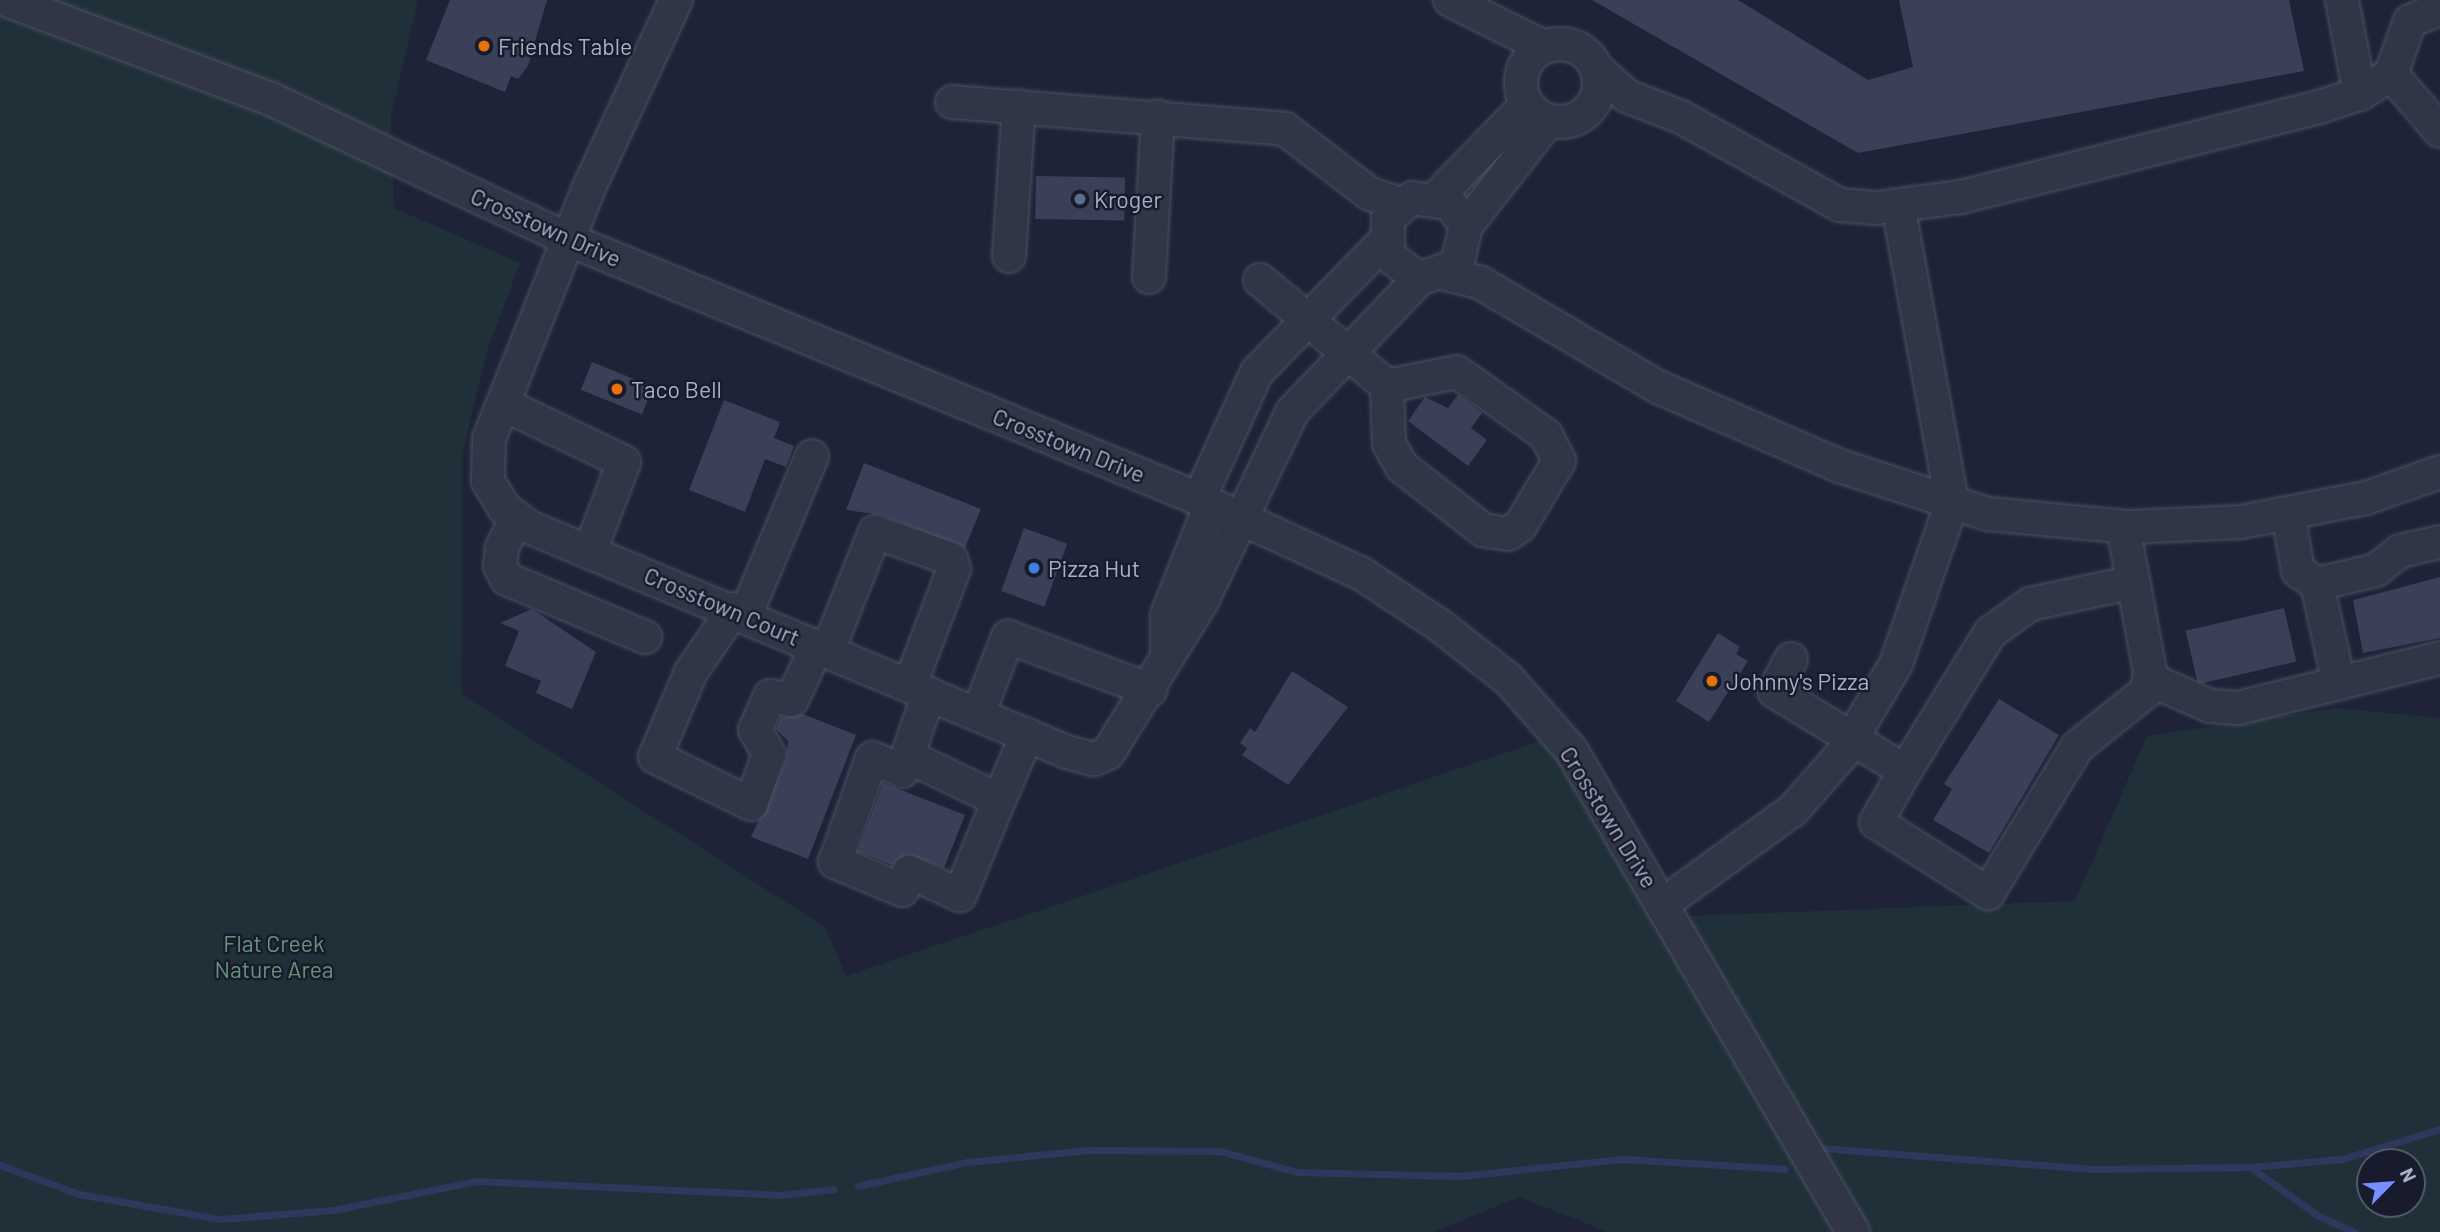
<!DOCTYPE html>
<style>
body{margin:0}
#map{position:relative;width:2440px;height:1232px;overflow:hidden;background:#1e2337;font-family:Barlow,sans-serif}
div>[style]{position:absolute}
.green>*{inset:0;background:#203038}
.stream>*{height:7px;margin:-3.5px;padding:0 3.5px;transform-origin:3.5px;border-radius:3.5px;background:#2e385d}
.building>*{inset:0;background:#394058;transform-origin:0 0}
.roads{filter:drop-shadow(0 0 2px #4c5062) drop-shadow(0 0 2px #4c5062)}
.minor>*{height:32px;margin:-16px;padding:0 16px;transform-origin:16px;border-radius:16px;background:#313647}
.minor>.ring{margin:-16px;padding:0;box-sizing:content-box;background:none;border:32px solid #313647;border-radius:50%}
.dots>*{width:19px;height:19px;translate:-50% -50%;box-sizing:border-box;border:4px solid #171b2b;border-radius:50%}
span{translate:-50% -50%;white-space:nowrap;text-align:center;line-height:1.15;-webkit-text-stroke:5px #171b2b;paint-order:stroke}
.poi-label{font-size:23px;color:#abafc5}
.left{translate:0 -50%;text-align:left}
.street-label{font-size:23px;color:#abafc5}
.park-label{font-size:23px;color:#629579}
.north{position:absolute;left:2356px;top:1148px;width:70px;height:70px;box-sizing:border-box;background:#171b2b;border:2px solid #525669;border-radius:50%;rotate:65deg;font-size:19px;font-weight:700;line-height:28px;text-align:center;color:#abafc5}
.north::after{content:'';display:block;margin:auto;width:24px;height:32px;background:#778efe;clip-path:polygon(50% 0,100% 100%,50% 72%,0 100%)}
</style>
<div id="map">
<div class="green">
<div style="clip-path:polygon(evenodd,0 0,418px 0,391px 116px,394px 208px,520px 263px,486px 354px,462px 455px,461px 694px,825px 927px,846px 976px,1549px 738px,1687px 916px,2075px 901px,2147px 736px,2336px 708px,2440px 718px,2440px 1232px,1608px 1232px,1519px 1197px,1434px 1232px,0 1232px,0 0,2370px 1162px,2412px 1162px,2412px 1204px,2370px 1204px,2370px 1162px)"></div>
</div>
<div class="stream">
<div style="left:1820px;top:1148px;width:274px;rotate:4.4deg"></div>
<div style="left:2093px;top:1169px;width:156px;rotate:-0.7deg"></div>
<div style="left:2249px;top:1167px;width:93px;rotate:-4.9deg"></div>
<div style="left:2342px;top:1159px;width:102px;rotate:-17deg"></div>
<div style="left:0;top:1165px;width:84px;rotate:20.2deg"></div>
<div style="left:79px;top:1194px;width:143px;rotate:10.1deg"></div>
<div style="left:220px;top:1219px;width:114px;rotate:-4.5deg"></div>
<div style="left:334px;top:1210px;width:145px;rotate:-11.5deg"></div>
<div style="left:476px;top:1181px;width:306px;rotate:2.6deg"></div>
<div style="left:782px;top:1195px;width:52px;rotate:-6.6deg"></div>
<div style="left:2250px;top:1167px;width:82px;rotate:35.6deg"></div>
<div style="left:2317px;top:1215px;width:41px;rotate:24.7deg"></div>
<div style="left:858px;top:1186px;width:112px;rotate:-12.4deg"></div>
<div style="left:967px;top:1162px;width:121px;rotate:-5.7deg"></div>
<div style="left:1087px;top:1150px;width:133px;rotate:0.4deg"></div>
<div style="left:1220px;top:1151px;width:79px;rotate:15.4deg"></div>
<div style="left:1296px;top:1172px;width:164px;rotate:1.4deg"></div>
<div style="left:1460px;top:1176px;width:164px;rotate:-6deg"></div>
<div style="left:1623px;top:1159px;width:162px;rotate:3.5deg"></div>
</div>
<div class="building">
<div style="clip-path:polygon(450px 0,547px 0,528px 66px,518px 79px,511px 76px,505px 92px,426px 60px)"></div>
<div style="clip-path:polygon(1592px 0,1738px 0,1868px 80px,1913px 67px,1899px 0,2289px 0,2304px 71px,1858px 153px)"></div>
<div style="left:1036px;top:176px;width:89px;height:43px;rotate:1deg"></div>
<div style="left:592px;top:362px;width:66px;height:30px;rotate:22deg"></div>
<div style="clip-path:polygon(1458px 395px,1482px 413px,1471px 428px,1487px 440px,1468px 466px,1408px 421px,1425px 397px,1448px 408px)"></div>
<div style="clip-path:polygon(724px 400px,780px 422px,774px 438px,794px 446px,786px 467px,765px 459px,745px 512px,689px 490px)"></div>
<div style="clip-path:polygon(864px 463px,981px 509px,965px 548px,881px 515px,846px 510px)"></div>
<div style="left:1024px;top:528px;width:46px;height:67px;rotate:20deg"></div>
<div style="clip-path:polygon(2440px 577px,2440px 638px,2363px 653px,2353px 600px)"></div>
<div style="left:2284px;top:608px;width:55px;height:101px;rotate:77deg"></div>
<div style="clip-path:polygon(532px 609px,596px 652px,572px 709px,536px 693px,541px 681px,505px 666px,519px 631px,500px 623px)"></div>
<div style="clip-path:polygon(1718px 633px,1740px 647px,1736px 654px,1748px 661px,1709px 722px,1676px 701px)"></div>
<div style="clip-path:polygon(1292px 671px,1348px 707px,1288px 785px,1242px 755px,1247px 748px,1240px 743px,1250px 728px,1255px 732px)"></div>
<div style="clip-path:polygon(1999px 699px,2059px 735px,1989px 853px,1933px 820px,1952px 789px,1944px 784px)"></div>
<div style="clip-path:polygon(803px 714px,856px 735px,808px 859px,751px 837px,786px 760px,788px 741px,776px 729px,781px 717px)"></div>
<div style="clip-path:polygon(883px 783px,965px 815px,944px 868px,908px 854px,892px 865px,858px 852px)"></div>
</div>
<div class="roads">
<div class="minor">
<div style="left:6px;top:0;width:283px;rotate:20.5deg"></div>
<div style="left:271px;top:99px;width:327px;rotate:25.3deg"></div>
<div style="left:567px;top:239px;width:683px;rotate:22.36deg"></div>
<div style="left:1199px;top:499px;width:179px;rotate:24.7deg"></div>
<div style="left:1362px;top:574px;width:96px;rotate:33.5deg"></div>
<div style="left:1442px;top:627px;width:85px;rotate:38.3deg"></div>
<div style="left:1509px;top:680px;width:94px;rotate:48.5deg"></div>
<div style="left:1571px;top:750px;width:558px;rotate:59.67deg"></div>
<div style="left:676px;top:0;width:209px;rotate:114.9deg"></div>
<div style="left:588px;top:190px;width:268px;rotate:111.7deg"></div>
<div style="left:489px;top:439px;width:42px;rotate:91.4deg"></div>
<div style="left:488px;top:481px;width:31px;rotate:59deg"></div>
<div style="left:504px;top:508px;width:31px;rotate:37deg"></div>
<div style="left:529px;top:527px;width:583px;rotate:22.7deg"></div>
<div style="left:1067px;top:752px;width:28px;rotate:15deg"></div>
<div style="left:1094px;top:759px;width:15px;rotate:-23deg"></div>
<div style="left:1108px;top:753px;width:181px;rotate:-58.3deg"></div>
<div style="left:1203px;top:599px;width:207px;rotate:-64.5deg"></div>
<div style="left:1292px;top:412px;width:184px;rotate:-46.3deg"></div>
<div style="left:1450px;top:0;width:105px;rotate:26.6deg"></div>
<div style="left:2342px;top:0;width:96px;rotate:79.2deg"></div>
<div class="ring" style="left:1521px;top:44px;width:46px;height:46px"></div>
<div style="left:1597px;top:69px;width:40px;rotate:42deg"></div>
<div style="left:1627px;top:96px;width:58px;rotate:21.3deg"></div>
<div style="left:1681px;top:117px;width:182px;rotate:29deg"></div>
<div style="left:1840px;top:205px;width:36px;rotate:5deg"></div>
<div style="left:1876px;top:208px;width:86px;rotate:-7.4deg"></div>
<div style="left:1961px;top:197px;width:372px;rotate:-14.1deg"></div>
<div style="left:2322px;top:106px;width:40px;rotate:-18deg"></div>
<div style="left:2360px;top:94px;width:37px;rotate:-33deg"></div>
<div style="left:2391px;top:74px;width:75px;rotate:49.3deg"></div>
<div style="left:2391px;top:74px;width:56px;rotate:-70.3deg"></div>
<div style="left:2410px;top:21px;width:32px;rotate:-22deg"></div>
<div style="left:952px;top:102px;width:334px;rotate:4.6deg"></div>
<div style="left:1285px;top:129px;width:107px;rotate:37.4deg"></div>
<div style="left:1370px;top:194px;width:32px;rotate:18deg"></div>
<div style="left:1437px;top:197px;width:129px;rotate:-45.9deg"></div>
<div style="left:1466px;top:226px;width:28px;rotate:-125deg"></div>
<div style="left:1450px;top:203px;width:38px;rotate:-173deg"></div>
<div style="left:1412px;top:198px;width:32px;rotate:139deg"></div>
<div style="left:1388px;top:219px;width:36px;rotate:90deg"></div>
<div style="left:1388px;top:255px;width:39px;rotate:38deg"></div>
<div style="left:1419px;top:279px;width:40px;rotate:-20.2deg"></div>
<div style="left:1457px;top:265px;width:40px;rotate:-77deg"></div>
<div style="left:1466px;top:226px;width:133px;rotate:-52deg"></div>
<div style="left:1009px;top:256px;width:150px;rotate:-86.2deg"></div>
<div style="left:1446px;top:274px;width:34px;rotate:14deg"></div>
<div style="left:1479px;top:282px;width:208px;rotate:30.4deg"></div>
<div style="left:1658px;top:387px;width:198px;rotate:23.5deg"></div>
<div style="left:1840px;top:466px;width:156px;rotate:18deg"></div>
<div style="left:1988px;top:514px;width:142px;rotate:5.3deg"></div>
<div style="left:2129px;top:527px;width:112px;rotate:-2.6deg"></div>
<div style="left:2241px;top:522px;width:127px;rotate:-10.9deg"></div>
<div style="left:2366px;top:498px;width:78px;rotate:-19.4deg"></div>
<div style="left:1149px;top:277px;width:161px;rotate:-86.8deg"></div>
<div style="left:1260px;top:280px;width:165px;rotate:39.8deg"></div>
<div style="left:1457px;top:372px;width:109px;rotate:35.3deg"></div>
<div style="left:1546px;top:435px;width:29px;rotate:63deg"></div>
<div style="left:1559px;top:461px;width:76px;rotate:121deg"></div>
<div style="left:1520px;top:526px;width:14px;rotate:146deg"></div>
<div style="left:1508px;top:534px;width:25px;rotate:-171deg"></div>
<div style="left:1483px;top:530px;width:103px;rotate:-142.1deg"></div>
<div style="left:1402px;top:467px;width:26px;rotate:-119deg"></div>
<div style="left:1389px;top:444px;width:58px;rotate:-92deg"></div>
<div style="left:1387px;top:386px;width:71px;rotate:-11.3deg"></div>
<div style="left:503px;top:404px;width:134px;rotate:25.6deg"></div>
<div style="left:624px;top:462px;width:95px;rotate:110.9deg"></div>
<div style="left:1199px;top:499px;width:140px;rotate:-65.5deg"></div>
<div style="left:1257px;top:372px;width:182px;rotate:-45.7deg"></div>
<div style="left:2288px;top:513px;width:59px;rotate:80.2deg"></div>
<div style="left:2298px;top:571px;width:23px;rotate:34deg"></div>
<div style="left:2317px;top:584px;width:61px;rotate:-13.3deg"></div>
<div style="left:2376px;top:570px;width:31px;rotate:-38deg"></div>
<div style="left:2400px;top:551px;width:41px;rotate:-12.7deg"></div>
<div style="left:517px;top:518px;width:33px;rotate:117deg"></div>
<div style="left:502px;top:547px;width:19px;rotate:96deg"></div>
<div style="left:500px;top:566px;width:15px;rotate:62deg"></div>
<div style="left:507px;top:579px;width:150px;rotate:22.8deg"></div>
<div style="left:2317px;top:584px;width:101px;rotate:77.5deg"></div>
<div style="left:734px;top:609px;width:76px;rotate:124.3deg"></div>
<div style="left:691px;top:672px;width:92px;rotate:113deg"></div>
<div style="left:655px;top:757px;width:107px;rotate:26.1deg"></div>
<div style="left:751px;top:804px;width:53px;rotate:-70.2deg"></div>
<div style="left:769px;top:754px;width:28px;rotate:-120deg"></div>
<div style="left:755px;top:730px;width:37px;rotate:-66deg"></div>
<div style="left:770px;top:696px;width:22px;rotate:10deg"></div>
<div style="left:792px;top:700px;width:60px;rotate:-65.2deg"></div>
<div style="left:746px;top:614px;width:171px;rotate:-67.3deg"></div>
<div style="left:828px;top:650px;width:127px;rotate:-68.3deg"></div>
<div style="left:875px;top:532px;width:81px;rotate:19.6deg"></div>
<div style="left:951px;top:559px;width:10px;rotate:73deg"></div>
<div style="left:954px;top:569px;width:124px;rotate:110.8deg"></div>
<div style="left:1167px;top:658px;width:43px;rotate:-90deg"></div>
<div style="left:1167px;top:615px;width:119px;rotate:-68.4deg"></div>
<div style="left:1791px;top:659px;width:36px;rotate:118deg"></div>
<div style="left:1774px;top:691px;width:153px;rotate:31.4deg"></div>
<div style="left:1905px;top:771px;width:59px;rotate:119.6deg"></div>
<div style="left:1876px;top:822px;width:133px;rotate:32.4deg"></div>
<div style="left:1988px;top:893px;width:171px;rotate:-58.6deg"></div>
<div style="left:2077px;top:747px;width:90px;rotate:-38.7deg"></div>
<div style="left:2147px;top:691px;width:19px;rotate:-81deg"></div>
<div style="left:2150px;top:672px;width:148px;rotate:-100.5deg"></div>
<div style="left:2149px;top:679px;width:67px;rotate:23.9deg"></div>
<div style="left:2210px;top:706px;width:28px;rotate:4deg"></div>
<div style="left:2238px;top:708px;width:208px;rotate:-13.9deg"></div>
<div style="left:978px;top:714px;width:83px;rotate:-68.7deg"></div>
<div style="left:1008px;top:637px;width:152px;rotate:20.5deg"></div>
<div style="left:907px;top:756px;width:102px;rotate:25.6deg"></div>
<div style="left:999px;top:800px;width:103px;rotate:112.3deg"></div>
<div style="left:960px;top:895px;width:56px;rotate:-155.7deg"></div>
<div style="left:909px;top:872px;width:19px;rotate:111deg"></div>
<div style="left:902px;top:890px;width:73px;rotate:-157.3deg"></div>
<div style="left:835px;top:862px;width:110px;rotate:-70.4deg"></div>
<div style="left:872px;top:758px;width:33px;rotate:23deg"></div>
<div style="left:902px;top:771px;width:82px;rotate:-70.7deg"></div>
<div style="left:1905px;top:771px;width:162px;rotate:-58.4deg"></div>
<div style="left:1990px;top:633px;width:49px;rotate:-35.9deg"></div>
<div style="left:2030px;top:604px;width:106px;rotate:-11.9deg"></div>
<div style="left:999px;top:800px;width:71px;rotate:-66.7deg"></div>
<div style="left:1663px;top:904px;width:160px;rotate:-35.9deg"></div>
<div style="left:1793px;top:810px;width:76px;rotate:-48.7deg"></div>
<div style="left:1843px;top:753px;width:104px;rotate:-59.2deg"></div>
<div style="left:1896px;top:664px;width:171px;rotate:-70.9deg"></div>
<div style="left:1952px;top:502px;width:298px;rotate:-100.3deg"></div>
</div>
</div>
<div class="dots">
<div style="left:484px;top:46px;background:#e8710a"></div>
<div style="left:1080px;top:199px;background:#5c6f8a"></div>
<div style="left:617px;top:389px;background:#e8710a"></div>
<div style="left:1034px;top:568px;background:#3f7fe0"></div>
<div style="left:1712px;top:681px;background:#e8710a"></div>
</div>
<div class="poi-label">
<span class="left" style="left:498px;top:46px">Friends Table</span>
<span class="left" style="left:1094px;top:199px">Kroger</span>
<span class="left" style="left:631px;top:389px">Taco Bell</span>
<span class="left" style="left:1048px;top:568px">Pizza Hut</span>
<span class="left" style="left:1726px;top:681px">Johnny's Pizza</span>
</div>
<div class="street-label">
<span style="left:546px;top:227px;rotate:24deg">Crosstown Drive</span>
<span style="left:1069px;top:445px;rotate:22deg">Crosstown Drive</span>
<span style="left:722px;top:606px;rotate:23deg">Crosstown Court</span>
<span style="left:1609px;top:817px;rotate:58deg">Crosstown Drive</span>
</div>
<div class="park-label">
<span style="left:274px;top:956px">Flat Creek<br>Nature Area</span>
</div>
<div class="north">N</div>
</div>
